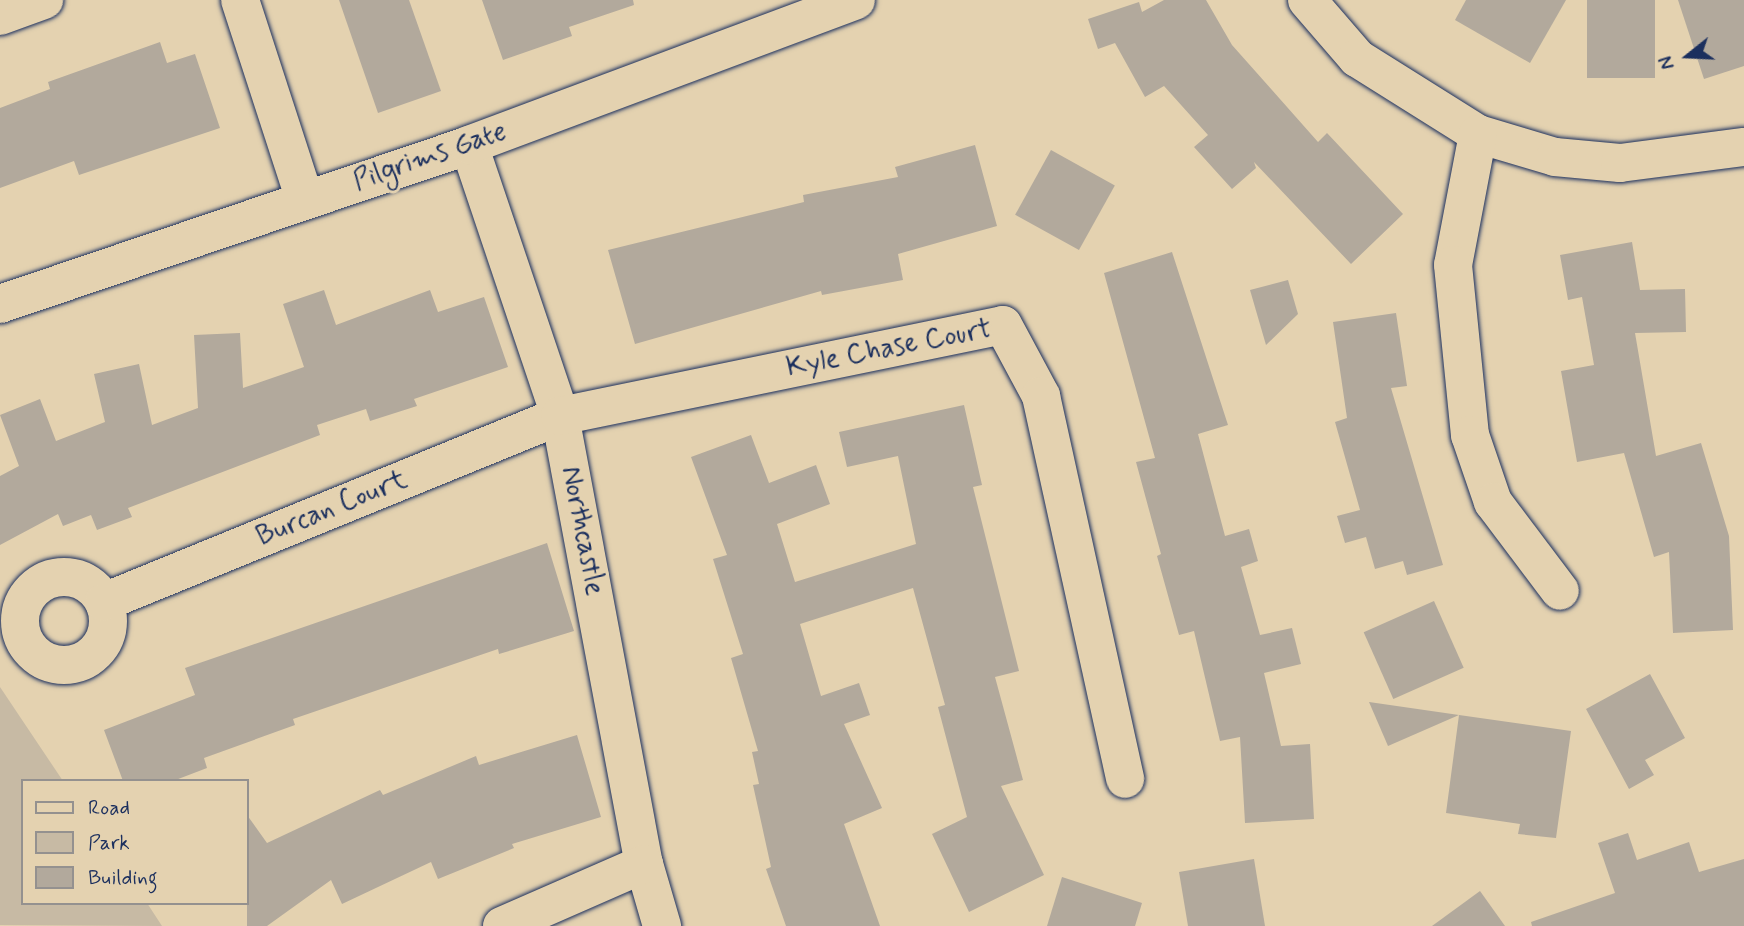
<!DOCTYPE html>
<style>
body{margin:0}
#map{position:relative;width:1744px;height:926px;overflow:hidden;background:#e4d2b0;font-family:Mynerve,sans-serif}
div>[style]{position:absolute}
.green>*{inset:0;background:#c7baa4}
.building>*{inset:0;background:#b2a99c;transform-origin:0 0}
.roads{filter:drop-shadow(0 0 2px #1b2f5e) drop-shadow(0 0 2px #1b2f5e)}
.street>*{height:38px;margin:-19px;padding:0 19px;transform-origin:19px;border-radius:19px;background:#e4d2b0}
.street>.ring{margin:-19px;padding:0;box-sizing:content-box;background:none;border:38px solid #e4d2b0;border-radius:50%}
span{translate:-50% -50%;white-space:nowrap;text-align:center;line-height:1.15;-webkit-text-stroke:6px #e4d2b0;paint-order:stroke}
.street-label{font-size:28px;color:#1b2f5e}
.legend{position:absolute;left:21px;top:779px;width:228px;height:126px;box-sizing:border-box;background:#e4d2b0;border:2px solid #94918f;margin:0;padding:9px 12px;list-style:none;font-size:21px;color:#1b2f5e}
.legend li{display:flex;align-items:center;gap:14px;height:35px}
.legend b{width:35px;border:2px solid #94918f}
.north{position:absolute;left:1653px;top:21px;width:70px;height:70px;-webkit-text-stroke:5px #e4d2b0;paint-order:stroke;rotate:252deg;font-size:19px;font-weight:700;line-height:28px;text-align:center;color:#1b2f5e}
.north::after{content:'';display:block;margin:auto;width:24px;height:32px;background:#1b2f5e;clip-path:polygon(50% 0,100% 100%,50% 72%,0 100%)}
</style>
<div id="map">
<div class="green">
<div style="clip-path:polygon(0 687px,63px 781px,23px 781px,23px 903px,147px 903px,162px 926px,0 925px)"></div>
</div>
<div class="building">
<div style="clip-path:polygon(339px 0,409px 0,441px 91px,378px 113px)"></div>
<div style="clip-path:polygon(482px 0,633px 0,634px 5px,569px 27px,572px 36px,503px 60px)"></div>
<div style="clip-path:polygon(1164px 0,1206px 0,1232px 45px,1318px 142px,1327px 133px,1403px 214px,1351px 264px,1254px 162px,1256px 168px,1232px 189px,1194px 147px,1208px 135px,1164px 86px,1145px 97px,1115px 43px,1098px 49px,1088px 19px,1139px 2px,1142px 12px)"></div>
<div style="clip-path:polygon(1466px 0,1566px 0,1530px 63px,1455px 20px)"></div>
<div style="left:1587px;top:0;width:68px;height:78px"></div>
<div style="clip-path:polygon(1678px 0,1744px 0,1744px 66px,1704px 79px)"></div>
<div style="clip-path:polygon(160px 42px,167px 63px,195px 54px,220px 128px,79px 175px,74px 161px,0 188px,0 108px,50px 89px,48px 82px)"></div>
<div style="clip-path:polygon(975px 145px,997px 226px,898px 254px,903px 280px,822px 295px,821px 291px,635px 344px,608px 250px,804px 202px,803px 195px,898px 177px,895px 167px)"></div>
<div style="left:1051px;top:150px;width:73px;height:74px;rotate:29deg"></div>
<div style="clip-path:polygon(1632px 242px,1640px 290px,1685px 289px,1686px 332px,1635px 333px,1656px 456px,1701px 443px,1729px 536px,1733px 630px,1673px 633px,1669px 552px,1654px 557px,1624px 453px,1577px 462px,1561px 371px,1594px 365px,1582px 297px,1568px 300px,1560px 255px)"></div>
<div style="clip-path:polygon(1172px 252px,1228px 425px,1198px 434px,1225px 536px,1249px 529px,1258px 561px,1241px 567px,1260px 635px,1292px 628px,1301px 664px,1264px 673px,1281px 746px,1310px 744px,1314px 819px,1245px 823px,1240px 737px,1220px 741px,1194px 631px,1179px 635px,1157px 556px,1161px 554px,1136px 462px,1155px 458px,1104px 273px)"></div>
<div style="clip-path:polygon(1288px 280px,1298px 314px,1266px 345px,1250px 290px)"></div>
<div style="clip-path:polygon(324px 290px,336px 325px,430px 290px,438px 312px,484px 297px,508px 367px,414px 399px,417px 406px,370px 421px,366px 409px,317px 425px,320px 435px,128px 508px,132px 517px,97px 530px,91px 515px,63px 526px,58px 514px,0 545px,0 476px,19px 466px,0 415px,40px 399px,56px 441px,105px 422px,94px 374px,139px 364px,152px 425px,198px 408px,194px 335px,240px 333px,243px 388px,304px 367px,283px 304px)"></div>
<div style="clip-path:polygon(1396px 313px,1407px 386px,1391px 388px,1443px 565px,1407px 575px,1403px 561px,1375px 569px,1366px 537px,1345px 543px,1337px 516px,1360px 510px,1335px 422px,1347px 418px,1333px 322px)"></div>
<div style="clip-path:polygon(964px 405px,982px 485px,973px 487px,1019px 671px,995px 677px,1023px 780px,1001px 786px,1044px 875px,969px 912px,932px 834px,967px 817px,938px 707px,945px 705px,913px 588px,800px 624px,821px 696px,859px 683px,870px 715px,844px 724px,882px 808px,844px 824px,880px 926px,786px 926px,766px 869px,771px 867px,753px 785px,759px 784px,752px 752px,758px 751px,731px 658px,743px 654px,713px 559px,727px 555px,691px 457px,751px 435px,769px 483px,816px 465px,830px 504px,777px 524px,795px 582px,916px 544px,898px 456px,847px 467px,839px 432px)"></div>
<div style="clip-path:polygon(547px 543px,574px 631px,499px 654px,498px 649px,293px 719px,295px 725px,204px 758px,207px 768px,173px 781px,123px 781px,104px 730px,195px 695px,185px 668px)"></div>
<div style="left:1434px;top:601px;width:73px;height:77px;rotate:66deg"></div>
<div style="clip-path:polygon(1650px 674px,1685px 738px,1645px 760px,1654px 775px,1629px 789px,1586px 709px)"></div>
<div style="clip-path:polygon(1369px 702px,1459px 715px,1388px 746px)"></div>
<div style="clip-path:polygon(1459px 715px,1571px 731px,1556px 838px,1518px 834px,1520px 824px,1446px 813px)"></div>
<div style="clip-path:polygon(577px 735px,601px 817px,512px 844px,514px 848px,438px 879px,431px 862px,342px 904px,331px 880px,267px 926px,247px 926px,247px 815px,267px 843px,380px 790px,383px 795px,476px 756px,479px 765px)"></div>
<div style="clip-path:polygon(1628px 833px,1637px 860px,1689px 842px,1699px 872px,1744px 859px,1744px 926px,1532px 926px,1531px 922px,1615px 893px,1598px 843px)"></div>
<div style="clip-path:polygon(1254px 859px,1265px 926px,1188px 926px,1179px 872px)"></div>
<div style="clip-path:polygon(1062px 877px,1142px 903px,1135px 926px,1047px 926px)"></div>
<div style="clip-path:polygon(1480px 891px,1505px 926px,1432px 926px)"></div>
</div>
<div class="roads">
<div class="street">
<div style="left:240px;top:0;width:210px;rotate:72deg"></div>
<div style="left:1307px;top:0;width:77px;rotate:49.2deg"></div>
<div style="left:1357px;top:58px;width:143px;rotate:32.1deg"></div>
<div style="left:1478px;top:134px;width:80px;rotate:16.6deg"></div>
<div style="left:1555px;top:157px;width:65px;rotate:5.3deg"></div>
<div style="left:1620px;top:163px;width:125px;rotate:-7.4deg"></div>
<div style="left:0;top:16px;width:47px;rotate:-20deg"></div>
<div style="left:1478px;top:134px;width:133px;rotate:100.8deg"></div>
<div style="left:1453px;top:265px;width:171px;rotate:84.3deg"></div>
<div style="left:1470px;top:435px;width:71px;rotate:71.1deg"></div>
<div style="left:1493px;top:502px;width:111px;rotate:53deg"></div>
<div style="left:469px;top:145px;width:286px;rotate:71.4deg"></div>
<div style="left:560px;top:416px;width:456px;rotate:79.4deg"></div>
<div style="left:644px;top:864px;width:65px;rotate:73.8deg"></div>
<div style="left:0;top:304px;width:495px;rotate:-18.7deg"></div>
<div style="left:469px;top:145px;width:413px;rotate:-20.5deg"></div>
<div class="ring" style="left:20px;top:577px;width:50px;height:50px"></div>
<div style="left:104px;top:602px;width:492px;rotate:-22.2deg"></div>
<div style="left:560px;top:416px;width:452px;rotate:-11.6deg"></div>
<div style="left:1003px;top:325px;width:81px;rotate:61.8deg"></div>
<div style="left:1041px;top:396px;width:392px;rotate:77.6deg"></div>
<div style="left:502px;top:926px;width:155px;rotate:-23.6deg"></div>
</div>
</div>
<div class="street-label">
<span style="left:430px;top:157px;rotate:-19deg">Pilgrims Gate</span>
<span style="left:889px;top:349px;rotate:-11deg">Kyle Chase Court</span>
<span style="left:332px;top:509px;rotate:-22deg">Burcan Court</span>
<span style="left:582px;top:531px;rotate:79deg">Northcastle</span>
</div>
<ul class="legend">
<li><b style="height:9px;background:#e4d2b0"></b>Road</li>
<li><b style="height:19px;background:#c7baa4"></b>Park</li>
<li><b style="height:19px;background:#b2a99c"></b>Building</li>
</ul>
<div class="north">N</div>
</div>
